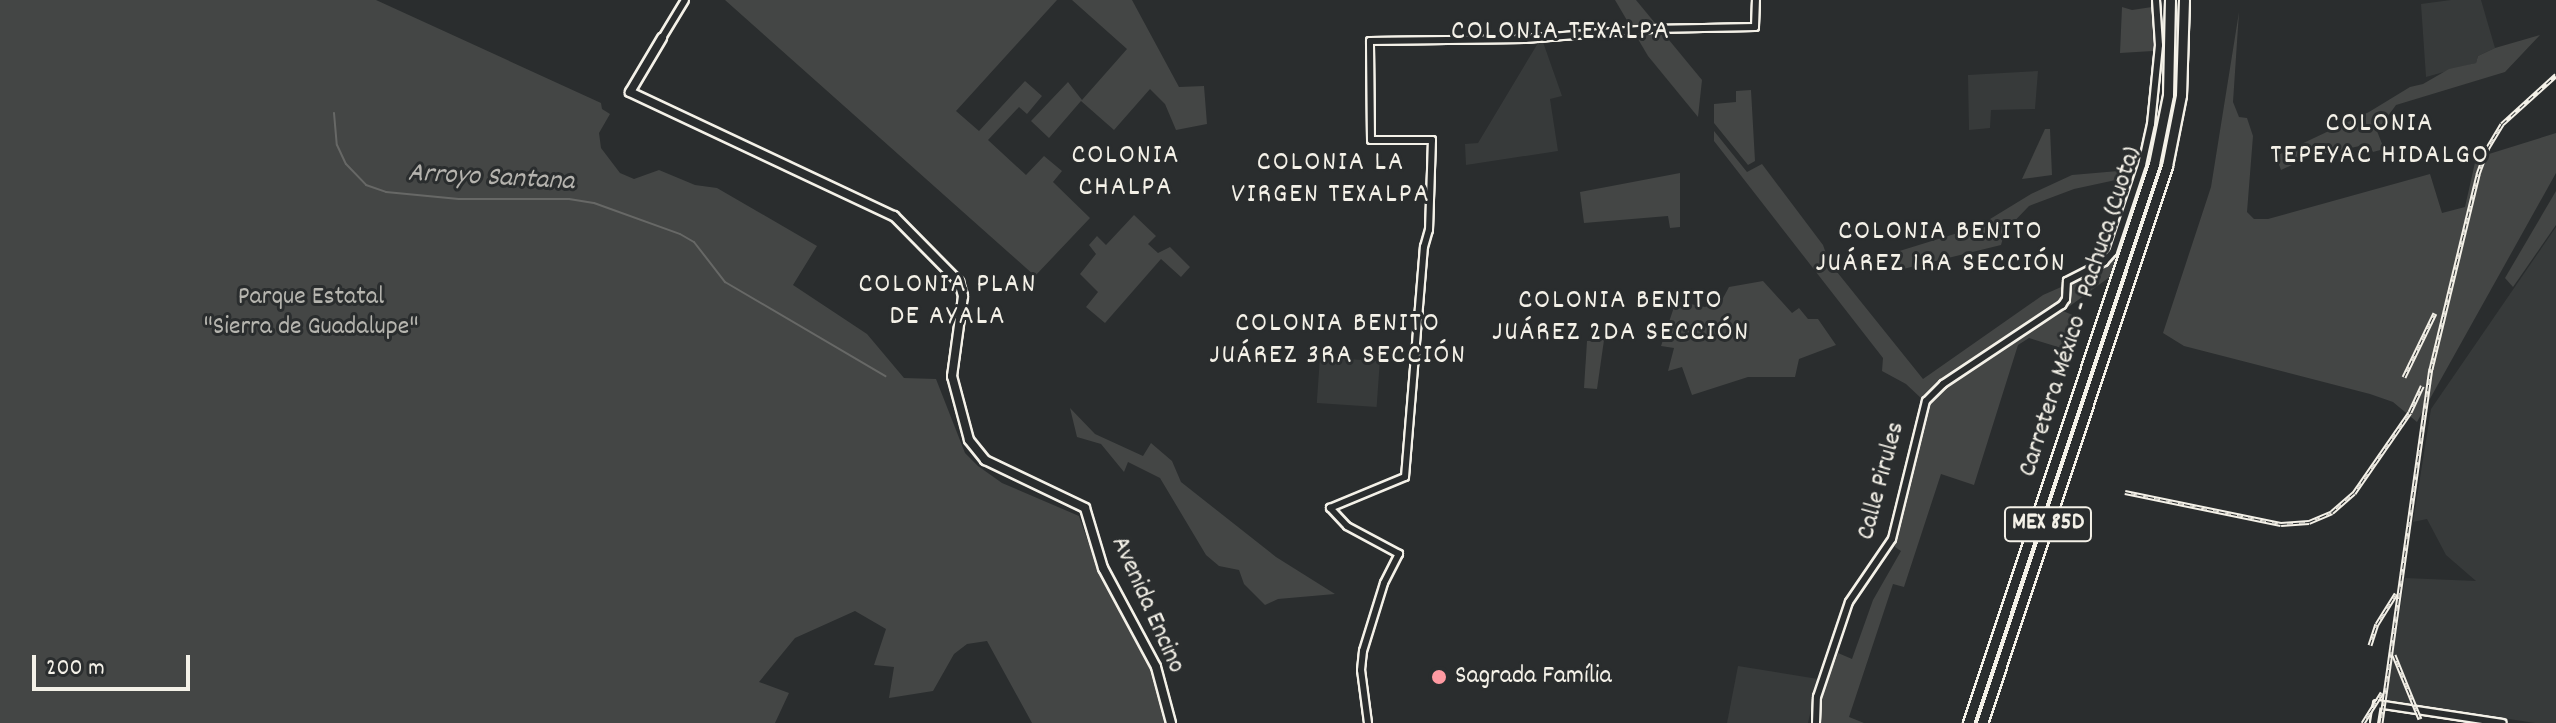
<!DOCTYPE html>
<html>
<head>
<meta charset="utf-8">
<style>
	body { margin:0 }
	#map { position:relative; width:2556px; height:723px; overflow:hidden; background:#2a2d2e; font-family:Dekko,sans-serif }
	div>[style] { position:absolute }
	.built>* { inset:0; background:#373a3a; transform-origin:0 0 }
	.green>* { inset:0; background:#444645 }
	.stream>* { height:2px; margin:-1px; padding:0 1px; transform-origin:1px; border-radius:1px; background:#676866 }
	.roads { filter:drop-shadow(2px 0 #f4f1e8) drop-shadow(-2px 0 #f4f1e8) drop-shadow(0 2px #f4f1e8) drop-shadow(0 -2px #f4f1e8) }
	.minor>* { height:6px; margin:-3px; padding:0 3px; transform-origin:3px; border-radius:3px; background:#2a2d2e }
	.major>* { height:8px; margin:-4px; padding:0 4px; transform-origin:4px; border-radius:4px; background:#2a2d2e }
	.highway>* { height:9px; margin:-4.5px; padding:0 4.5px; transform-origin:4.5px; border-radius:4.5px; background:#2a2d2e }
	.rail>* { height:5px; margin-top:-2.5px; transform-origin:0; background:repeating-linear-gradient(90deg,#2a2d2e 0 6px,#f4f1e8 0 12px); box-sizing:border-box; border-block:2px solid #f4f1e8 }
	.dots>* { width:22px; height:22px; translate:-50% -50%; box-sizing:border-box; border:4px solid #2a2d2e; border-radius:50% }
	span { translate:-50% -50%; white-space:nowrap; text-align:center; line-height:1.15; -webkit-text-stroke:6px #2a2d2e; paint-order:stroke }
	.shield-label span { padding:2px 6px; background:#2a2d2e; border:2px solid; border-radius:6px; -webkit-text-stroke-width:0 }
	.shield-label { font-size:24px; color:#f4f1e8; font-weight:700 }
	.park-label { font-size:26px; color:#b6b5af }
	.street-label { font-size:26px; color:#f4f1e8 }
	.poi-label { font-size:26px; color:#f4f1e8 }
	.left { translate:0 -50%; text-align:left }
	.neighbourhood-label { font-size:28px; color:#f4f1e8; letter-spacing:2px }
	.water-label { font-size:28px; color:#b5b3ae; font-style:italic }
	.scale { position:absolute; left:32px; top:655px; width:158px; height:36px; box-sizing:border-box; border:4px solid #f4f1e8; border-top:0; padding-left:10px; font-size:24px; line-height:28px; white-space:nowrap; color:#f4f1e8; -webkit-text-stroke:6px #2a2d2e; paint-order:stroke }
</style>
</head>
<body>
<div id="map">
	<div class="built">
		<div style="clip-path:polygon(2451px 0,2481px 0,2495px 48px,2478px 56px,2476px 63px,2426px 77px,2421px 4px)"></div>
		<div style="clip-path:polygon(1543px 42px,1562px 96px,1550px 99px,1558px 151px,1466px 165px,1465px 144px,1478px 143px,1538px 43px)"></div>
		<div style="clip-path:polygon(2038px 71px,2035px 109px,1991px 110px,1990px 128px,1969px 130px,1968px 75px)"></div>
		<div style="clip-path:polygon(2556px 227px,2556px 723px,2535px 723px,2386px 700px,2405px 578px,2476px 581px,2446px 555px,2427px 519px,2413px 522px,2431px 409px)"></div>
		<div style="left:1320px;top:357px;width:60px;height:46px;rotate:4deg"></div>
		<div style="clip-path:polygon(1738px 666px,1818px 679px,1808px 723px,1727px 723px)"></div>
	</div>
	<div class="green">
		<div style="clip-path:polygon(0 0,376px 0,601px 103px,602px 109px,610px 114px,599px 133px,601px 148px,620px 173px,634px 179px,659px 170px,695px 185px,717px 188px,817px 246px,793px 285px,867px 334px,904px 378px,936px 379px,965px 453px,978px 466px,1002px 483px,1079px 516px,1097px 567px,1144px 652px,1170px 723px,1032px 723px,987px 641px,967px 644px,954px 654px,933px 691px,889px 698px,894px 667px,874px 665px,886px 629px,855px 611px,795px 638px,759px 682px,789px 693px,775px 723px,0 723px)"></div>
		<div style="clip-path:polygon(725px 0,1057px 0,956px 111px,979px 131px,1025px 81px,1042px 96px,1027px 114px,1019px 107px,988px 140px,1026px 175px,1044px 156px,1062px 171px,1053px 182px,1090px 218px,1035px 276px)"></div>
		<div style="clip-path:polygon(1072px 0,1132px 0,1179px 87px,1204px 86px,1207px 124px,1176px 130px,1165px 104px,1150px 89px,1114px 130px,1081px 101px,1049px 138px,1031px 121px,1068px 82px,1082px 100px,1127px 49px)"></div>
		<div style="clip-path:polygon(1615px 0,1636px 0,1702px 80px,1698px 117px,1648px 56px)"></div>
		<div style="clip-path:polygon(2122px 7px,2132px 10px,2152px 7px,2153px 51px,2120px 53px)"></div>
		<div style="clip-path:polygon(2239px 12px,2233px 102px,2239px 117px,2247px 118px,2253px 136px,2247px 212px,2254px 219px,2268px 219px,2430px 174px,2442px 213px,2465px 207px,2476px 158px,2556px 133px,2556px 173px,2417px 422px,2393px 402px,2370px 394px,2184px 346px,2163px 333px,2211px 187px)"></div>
		<div style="clip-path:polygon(2540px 35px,2505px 72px,2396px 105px,2377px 131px,2384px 149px,2373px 152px,2369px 144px,2309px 157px,2281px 170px,2276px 156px,2369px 112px,2410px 87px,2423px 84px,2449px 69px,2476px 63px,2478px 56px,2495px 48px)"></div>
		<div style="clip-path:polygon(1751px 90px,1755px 161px,1748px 165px,1714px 123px,1714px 104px,1736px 102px,1736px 91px)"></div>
		<div style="clip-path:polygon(2045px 129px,2050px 129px,2052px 175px,2022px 179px)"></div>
		<div style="clip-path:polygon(1714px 131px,1747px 172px,1762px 164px,1823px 245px,1829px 262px,1923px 379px,2043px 295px,2102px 269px,2116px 257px,2111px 276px,2063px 311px,2082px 319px,2071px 351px,2029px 338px,2018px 345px,1974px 485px,1941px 474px,1904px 587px,1893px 584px,1849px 717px,1864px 723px,1820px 723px,1821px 699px,1838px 653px,1852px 659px,1873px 600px,1901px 551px,1895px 547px,1900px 482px,1923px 400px,1906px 384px,1882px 371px,1883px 358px,1714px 141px)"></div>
		<div style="clip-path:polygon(2130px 170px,2125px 178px,2074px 189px,2029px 206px,2005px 231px,2001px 245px,1899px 270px,1893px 253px,1977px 227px,2031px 194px,2072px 175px)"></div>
		<div style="clip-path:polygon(1680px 173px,1680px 227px,1670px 228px,1668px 216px,1584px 223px,1580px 192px)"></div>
		<div style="clip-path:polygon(2556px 191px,2556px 225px,2513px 287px,2505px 278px)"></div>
		<div style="clip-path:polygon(1134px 215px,1156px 236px,1148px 244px,1158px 253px,1170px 247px,1190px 267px,1181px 277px,1161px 259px,1105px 323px,1086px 307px,1098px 292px,1080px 274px,1096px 254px,1089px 245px,1097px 236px,1106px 245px)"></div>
		<div style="clip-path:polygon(1763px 281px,1792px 313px,1799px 308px,1808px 319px,1818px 319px,1836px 345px,1799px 359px,1795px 377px,1748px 377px,1692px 395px,1682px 367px,1668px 371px,1674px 348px,1661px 346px,1676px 301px,1705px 307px,1722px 300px,1729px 287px)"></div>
		<div style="clip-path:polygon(1604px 340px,1597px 389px,1584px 388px,1587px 341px)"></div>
		<div style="clip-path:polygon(1070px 408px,1095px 434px,1143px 456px,1151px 443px,1172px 461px,1181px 482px,1276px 557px,1335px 594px,1278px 599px,1265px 605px,1244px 584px,1239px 570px,1219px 566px,1206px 555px,1160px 478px,1128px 462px,1124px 472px,1101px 444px,1077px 437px)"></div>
	</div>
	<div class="stream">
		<div style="left:334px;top:113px;width:32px;rotate:85deg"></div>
		<div style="left:337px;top:145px;width:21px;rotate:65deg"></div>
		<div style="left:346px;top:164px;width:29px;rotate:46deg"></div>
		<div style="left:366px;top:185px;width:21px;rotate:19deg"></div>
		<div style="left:386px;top:192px;width:73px;rotate:5.5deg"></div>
		<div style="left:459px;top:199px;width:110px"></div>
		<div style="left:569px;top:199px;width:25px;rotate:9deg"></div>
		<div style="left:594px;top:203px;width:91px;rotate:19.8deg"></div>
		<div style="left:680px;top:234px;width:16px;rotate:30deg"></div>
		<div style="left:694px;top:242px;width:51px;rotate:52.2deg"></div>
		<div style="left:725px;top:282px;width:186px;rotate:30.4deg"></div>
	</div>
	<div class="roads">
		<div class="minor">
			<div style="left:662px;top:38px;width:44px;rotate:-58.8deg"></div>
			<div style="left:1368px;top:723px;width:53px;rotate:-97.5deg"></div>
			<div style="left:1361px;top:670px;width:19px;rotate:-84deg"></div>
			<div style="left:1363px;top:651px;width:71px;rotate:-72.8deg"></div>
			<div style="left:1384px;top:583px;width:33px;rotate:-63deg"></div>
			<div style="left:1399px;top:554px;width:59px;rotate:-151.7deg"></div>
			<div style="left:1347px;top:526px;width:25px;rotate:-133deg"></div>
			<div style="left:1330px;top:508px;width:81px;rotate:-22.5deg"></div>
			<div style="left:1405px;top:477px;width:231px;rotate:-85.3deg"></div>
			<div style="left:1424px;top:247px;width:18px;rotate:-74deg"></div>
			<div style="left:1429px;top:230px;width:90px;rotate:-88.1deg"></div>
			<div style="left:1432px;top:140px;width:61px;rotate:180deg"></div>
			<div style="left:1371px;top:140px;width:99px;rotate:-90.6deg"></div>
			<div style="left:1370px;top:41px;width:155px;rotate:-0.7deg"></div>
			<div style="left:1525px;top:39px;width:127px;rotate:-4.5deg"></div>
			<div style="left:1652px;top:29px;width:103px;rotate:-1.1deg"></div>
			<div style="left:1755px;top:27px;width:27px;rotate:-88deg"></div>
			<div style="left:1816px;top:723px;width:26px;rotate:-88deg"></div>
			<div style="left:1817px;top:697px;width:100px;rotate:-71.4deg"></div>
			<div style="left:1849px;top:602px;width:76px;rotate:-55.7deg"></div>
			<div style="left:1892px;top:539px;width:142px;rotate:-76.2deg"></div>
			<div style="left:1926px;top:401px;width:24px;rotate:-45deg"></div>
			<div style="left:1943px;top:384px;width:143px;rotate:-33.6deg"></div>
			<div style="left:2062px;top:305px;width:7px;rotate:-56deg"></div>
			<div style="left:2066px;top:299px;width:18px;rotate:-87deg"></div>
			<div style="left:2067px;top:281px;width:42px;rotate:-27.2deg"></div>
			<div style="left:2104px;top:262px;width:13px;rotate:-48deg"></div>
			<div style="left:2113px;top:252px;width:92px;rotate:-71.6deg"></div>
			<div style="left:2142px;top:165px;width:42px;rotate:-77.6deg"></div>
			<div style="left:2151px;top:124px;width:79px;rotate:-84.2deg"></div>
			<div style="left:2159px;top:45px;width:45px;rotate:-93.8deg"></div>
			<div style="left:2374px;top:723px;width:19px;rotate:-81deg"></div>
			<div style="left:2377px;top:704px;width:127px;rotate:8.6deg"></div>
		</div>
		<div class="major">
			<div style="left:662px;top:38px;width:63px;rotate:120.7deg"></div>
			<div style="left:630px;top:92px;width:292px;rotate:25.2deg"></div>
			<div style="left:894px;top:216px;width:93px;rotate:45.4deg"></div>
			<div style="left:959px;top:282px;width:15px;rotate:74deg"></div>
			<div style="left:963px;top:296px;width:81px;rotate:97.8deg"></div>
			<div style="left:952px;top:376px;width:66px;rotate:75.1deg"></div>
			<div style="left:969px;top:440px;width:26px;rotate:51deg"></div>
			<div style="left:985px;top:460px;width:111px;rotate:25.6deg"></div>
			<div style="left:1085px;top:508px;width:63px;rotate:73.3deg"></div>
			<div style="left:1103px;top:568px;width:112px;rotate:61.8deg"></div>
			<div style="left:1156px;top:667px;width:58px;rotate:75deg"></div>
		</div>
		<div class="highway">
			<div style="left:1968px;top:723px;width:589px;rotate:-71.6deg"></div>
			<div style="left:2154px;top:164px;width:70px;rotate:-78.5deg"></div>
			<div style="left:2168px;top:95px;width:95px;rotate:-88.8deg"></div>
			<div style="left:1982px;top:723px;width:587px;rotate:-71.63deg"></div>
			<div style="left:2167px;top:166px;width:72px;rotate:-78.8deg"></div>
			<div style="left:2181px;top:95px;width:95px;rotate:-88.2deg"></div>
		</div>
	</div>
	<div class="rail">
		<div style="left:2404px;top:377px;width:71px;rotate:-64.2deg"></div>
		<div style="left:2125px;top:492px;width:159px;rotate:11.6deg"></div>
		<div style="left:2281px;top:524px;width:28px;rotate:-4deg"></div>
		<div style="left:2309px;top:522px;width:25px;rotate:-23deg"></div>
		<div style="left:2332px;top:512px;width:29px;rotate:-41deg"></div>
		<div style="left:2354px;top:493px;width:98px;rotate:-55.3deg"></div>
		<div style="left:2410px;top:412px;width:29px;rotate:-65deg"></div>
		<div style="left:2370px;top:645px;width:22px;rotate:-72deg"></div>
		<div style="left:2377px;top:624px;width:36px;rotate:-58deg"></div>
		<div style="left:2394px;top:655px;width:69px;rotate:67.9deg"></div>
		<div style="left:2363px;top:723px;width:36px;rotate:-58deg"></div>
		<div style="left:2381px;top:723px;width:358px;rotate:-82deg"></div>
		<div style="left:2431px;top:369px;width:201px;rotate:-76.4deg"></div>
		<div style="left:2478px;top:174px;width:27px;rotate:-70deg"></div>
		<div style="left:2487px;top:149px;width:29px;rotate:-59deg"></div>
		<div style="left:2502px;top:124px;width:73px;rotate:-42.2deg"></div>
	</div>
	<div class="dots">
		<div style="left:1439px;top:677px;background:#ff9aa2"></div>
	</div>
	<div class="shield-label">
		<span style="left:2048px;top:524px">MEX 85D</span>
	</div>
	<div class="park-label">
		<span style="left:311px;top:313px">Parque Estatal<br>"Sierra de Guadalupe"</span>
	</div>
	<div class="street-label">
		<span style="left:2081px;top:312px;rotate:-72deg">Carretera México - Pachuca (Cuota)</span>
		<span style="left:1882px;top:481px;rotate:-75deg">Calle Pirules</span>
		<span style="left:1147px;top:605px;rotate:66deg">Avenida Encino</span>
	</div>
	<div class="poi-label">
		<span class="left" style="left:1455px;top:677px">Sagrada Família</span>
	</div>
	<div class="neighbourhood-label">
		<span style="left:1561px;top:33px">COLONIA TEXALPA</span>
		<span style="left:2380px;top:141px">COLONIA<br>TEPEYAC HIDALGO</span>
		<span style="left:1126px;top:173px">COLONIA<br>CHALPA</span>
		<span style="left:1331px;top:180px">COLONIA LA<br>VIRGEN TEXALPA</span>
		<span style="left:1941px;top:249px">COLONIA BENITO<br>JUÁREZ 1RA SECCIÓN</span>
		<span style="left:948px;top:302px">COLONIA PLAN<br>DE AYALA</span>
		<span style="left:1621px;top:318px">COLONIA BENITO<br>JUÁREZ 2DA SECCIÓN</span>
		<span style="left:1338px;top:341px">COLONIA BENITO<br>JUÁREZ 3RA SECCIÓN</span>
	</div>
	<div class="water-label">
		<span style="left:491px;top:179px;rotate:3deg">Arroyo Santana</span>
	</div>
	<div class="scale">200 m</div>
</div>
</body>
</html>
